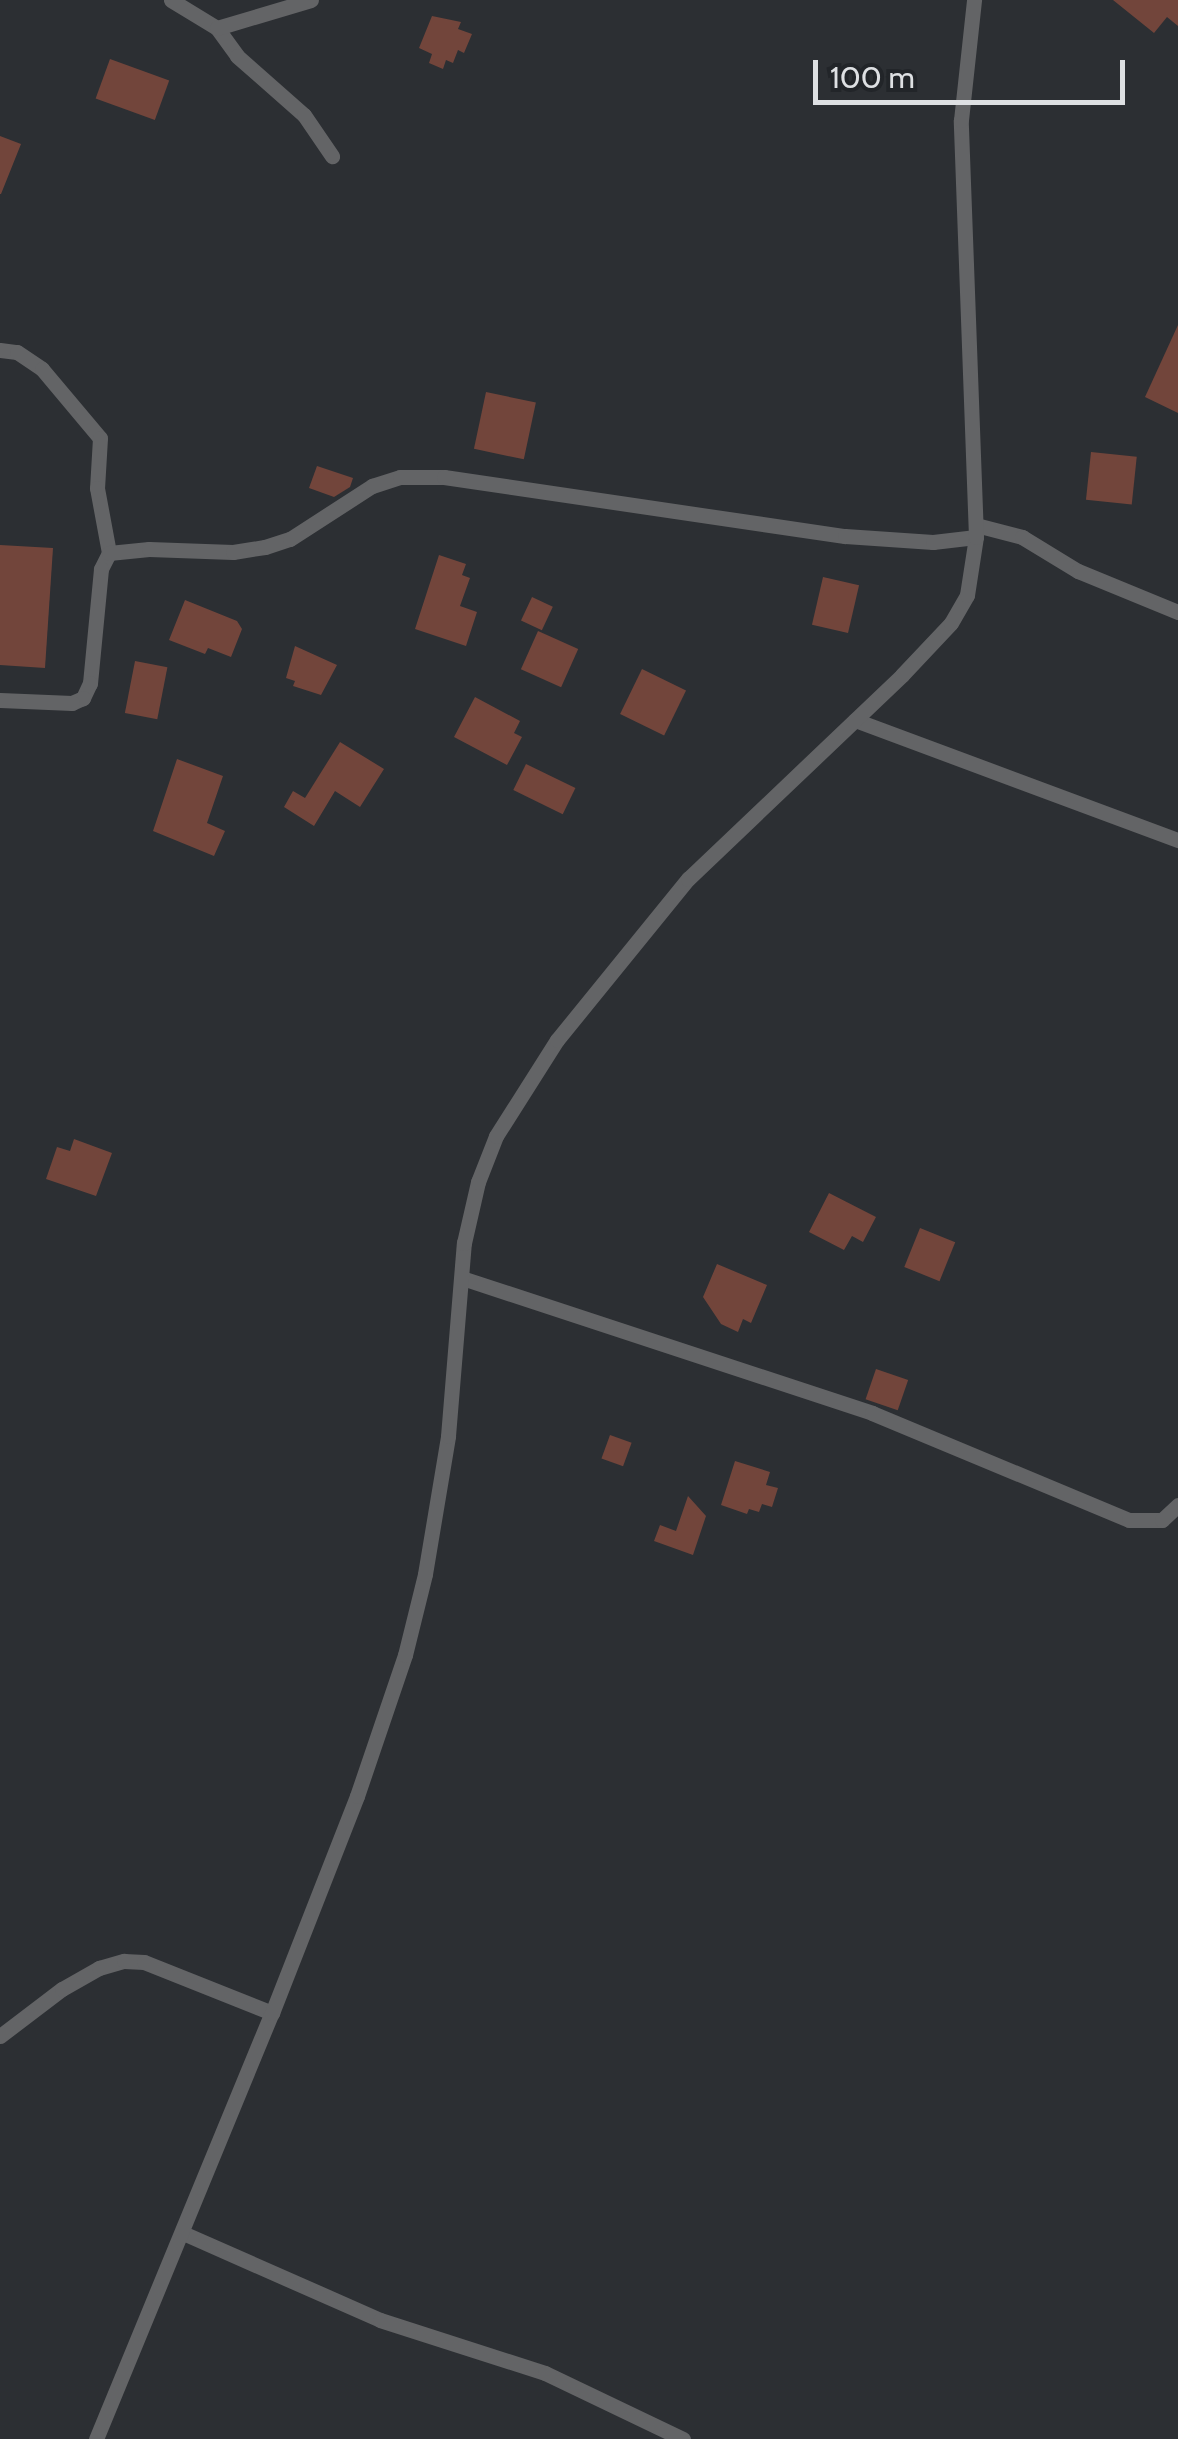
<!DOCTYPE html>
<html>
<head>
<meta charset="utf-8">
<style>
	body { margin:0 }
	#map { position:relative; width:1178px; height:2439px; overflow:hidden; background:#2c2f33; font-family:Cabin,sans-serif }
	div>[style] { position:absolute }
	.building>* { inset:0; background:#72453b; transform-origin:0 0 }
	.minor>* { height:15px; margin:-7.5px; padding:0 7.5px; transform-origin:7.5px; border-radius:7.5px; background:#636466 }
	span { translate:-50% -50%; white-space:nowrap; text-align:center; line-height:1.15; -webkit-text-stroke:8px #222529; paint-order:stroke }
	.scale { position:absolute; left:813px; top:60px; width:312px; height:45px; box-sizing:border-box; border:5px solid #dee0e3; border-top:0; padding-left:12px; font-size:30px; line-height:35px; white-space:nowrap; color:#dee0e3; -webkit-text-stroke:8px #222529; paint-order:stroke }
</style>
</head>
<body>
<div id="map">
	<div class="building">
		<div style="clip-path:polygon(1113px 0,1178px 0,1178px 26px,1167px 17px,1154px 33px)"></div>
		<div style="clip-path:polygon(432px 16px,461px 22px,458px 29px,472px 34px,464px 53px,458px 50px,453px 63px,446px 60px,443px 69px,429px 63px,432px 54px,419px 48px)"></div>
		<div style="left:110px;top:59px;width:63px;height:42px;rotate:20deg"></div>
		<div style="clip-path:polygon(0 136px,21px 144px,1px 194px,0 194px)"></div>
		<div style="clip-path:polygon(1178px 325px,1178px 413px,1145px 397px)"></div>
		<div style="left:486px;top:392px;width:51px;height:58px;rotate:12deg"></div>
		<div style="left:1091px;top:452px;width:46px;height:48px;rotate:6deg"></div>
		<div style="clip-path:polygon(317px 466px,353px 478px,350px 487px,334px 497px,309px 488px)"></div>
		<div style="clip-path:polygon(0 545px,53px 548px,45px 668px,0 665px)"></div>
		<div style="clip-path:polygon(439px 555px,466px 564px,462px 575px,470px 578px,460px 606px,477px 612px,466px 646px,415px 629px)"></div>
		<div style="left:823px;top:577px;width:37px;height:49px;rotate:13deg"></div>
		<div style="left:532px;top:597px;width:23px;height:26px;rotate:25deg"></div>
		<div style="clip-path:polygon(185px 600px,237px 621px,242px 629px,231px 657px,208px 648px,205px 654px,169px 640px)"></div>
		<div style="left:538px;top:631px;width:44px;height:42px;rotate:24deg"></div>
		<div style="clip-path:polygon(295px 646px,337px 665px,321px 695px,293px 686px,295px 681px,286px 678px)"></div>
		<div style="left:135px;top:661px;width:33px;height:53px;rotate:11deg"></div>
		<div style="left:642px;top:669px;width:49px;height:50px;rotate:26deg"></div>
		<div style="clip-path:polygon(475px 697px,520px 721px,514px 733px,522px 737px,507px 765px,454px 737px)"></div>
		<div style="clip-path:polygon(340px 742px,384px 769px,360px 807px,335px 791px,314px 826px,284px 807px,293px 791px,305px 798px)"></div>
		<div style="clip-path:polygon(177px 759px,223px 776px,207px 823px,225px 831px,214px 856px,153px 831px)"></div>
		<div style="left:526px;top:764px;width:55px;height:29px;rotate:26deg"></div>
		<div style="clip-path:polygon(74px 1139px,112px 1153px,96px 1196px,46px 1179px,57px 1147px,70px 1151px)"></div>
		<div style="clip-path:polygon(829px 1193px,876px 1217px,863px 1242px,852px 1236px,844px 1250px,809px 1232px)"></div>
		<div style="left:920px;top:1228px;width:38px;height:42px;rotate:22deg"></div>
		<div style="clip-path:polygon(717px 1264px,767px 1285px,751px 1323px,743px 1319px,738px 1332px,721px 1324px,703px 1297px)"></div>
		<div style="left:876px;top:1369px;width:34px;height:32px;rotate:19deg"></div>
		<div style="left:610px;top:1435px;width:23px;height:25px;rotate:20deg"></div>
		<div style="clip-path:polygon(735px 1461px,770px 1472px,766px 1485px,778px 1488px,772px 1507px,762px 1504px,759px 1512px,749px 1509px,747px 1514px,721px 1505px)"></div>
		<div style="clip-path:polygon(688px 1496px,706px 1516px,693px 1555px,654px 1541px,660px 1525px,676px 1531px)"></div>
	</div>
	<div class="minor">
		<div style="left:171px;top:0;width:54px;rotate:31.3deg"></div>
		<div style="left:217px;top:28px;width:34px;rotate:54deg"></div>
		<div style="left:237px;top:56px;width:89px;rotate:41.4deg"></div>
		<div style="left:304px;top:115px;width:50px;rotate:55.7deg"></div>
		<div style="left:217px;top:28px;width:98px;rotate:-16.6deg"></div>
		<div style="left:0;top:350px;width:17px;rotate:7deg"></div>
		<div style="left:17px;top:352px;width:30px;rotate:34deg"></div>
		<div style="left:42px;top:369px;width:90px;rotate:50deg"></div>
		<div style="left:100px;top:438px;width:50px;rotate:93.4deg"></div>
		<div style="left:97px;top:488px;width:66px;rotate:79.5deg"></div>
		<div style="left:109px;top:553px;width:18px;rotate:117deg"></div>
		<div style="left:101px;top:569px;width:115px;rotate:95.5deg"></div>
		<div style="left:90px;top:683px;width:17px;rotate:115deg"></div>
		<div style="left:83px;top:698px;width:12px;rotate:156deg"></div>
		<div style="left:72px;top:703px;width:72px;rotate:-177.6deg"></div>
		<div style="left:976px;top:525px;width:48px;rotate:14.6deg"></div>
		<div style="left:1022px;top:537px;width:66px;rotate:31.3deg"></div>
		<div style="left:1078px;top:571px;width:108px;rotate:22.3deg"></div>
		<div style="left:109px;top:553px;width:40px;rotate:-5.7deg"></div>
		<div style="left:149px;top:549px;width:84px;rotate:2deg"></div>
		<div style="left:233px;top:552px;width:32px;rotate:-9deg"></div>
		<div style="left:265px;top:547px;width:26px;rotate:-18deg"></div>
		<div style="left:290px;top:539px;width:98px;rotate:-32.9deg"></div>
		<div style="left:372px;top:486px;width:29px;rotate:-18deg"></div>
		<div style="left:400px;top:477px;width:44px"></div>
		<div style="left:444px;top:477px;width:405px;rotate:8.4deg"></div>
		<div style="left:845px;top:536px;width:88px;rotate:3.9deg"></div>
		<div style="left:933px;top:542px;width:43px;rotate:-6.6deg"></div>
		<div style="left:855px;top:720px;width:345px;rotate:20.4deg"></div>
		<div style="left:462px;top:1278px;width:432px;rotate:18.2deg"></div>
		<div style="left:872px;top:1413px;width:278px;rotate:22.6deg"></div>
		<div style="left:1129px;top:1520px;width:33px"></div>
		<div style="left:1162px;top:1520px;width:22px;rotate:-43deg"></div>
		<div style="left:0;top:2036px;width:78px;rotate:-37.2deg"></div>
		<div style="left:62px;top:1989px;width:43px;rotate:-29.6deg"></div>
		<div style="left:99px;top:1968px;width:26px;rotate:-16deg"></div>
		<div style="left:124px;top:1961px;width:20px;rotate:3deg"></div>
		<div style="left:144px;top:1962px;width:138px;rotate:21.7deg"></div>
		<div style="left:183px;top:2233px;width:215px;rotate:23.8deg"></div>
		<div style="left:380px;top:2320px;width:173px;rotate:17.8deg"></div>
		<div style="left:545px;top:2373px;width:153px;rotate:25.6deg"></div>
		<div style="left:96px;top:2439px;width:461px;rotate:-67.6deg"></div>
		<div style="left:272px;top:2013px;width:233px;rotate:-68.6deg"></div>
		<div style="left:357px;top:1796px;width:149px;rotate:-71.2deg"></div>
		<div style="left:405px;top:1655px;width:83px;rotate:-76.1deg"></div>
		<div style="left:425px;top:1574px;width:140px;rotate:-80.5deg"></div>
		<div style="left:448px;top:1436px;width:194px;rotate:-85.3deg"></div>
		<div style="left:464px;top:1243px;width:63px;rotate:-77.1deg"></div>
		<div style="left:478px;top:1182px;width:49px;rotate:-68.6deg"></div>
		<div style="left:496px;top:1136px;width:114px;rotate:-57.6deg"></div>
		<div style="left:557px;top:1040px;width:208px;rotate:-50.9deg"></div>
		<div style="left:688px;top:879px;width:296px;rotate:-43.6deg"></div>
		<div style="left:902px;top:675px;width:71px;rotate:-46.7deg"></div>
		<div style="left:951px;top:623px;width:32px;rotate:-60deg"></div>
		<div style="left:967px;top:595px;width:59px;rotate:-81.2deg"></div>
		<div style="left:976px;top:537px;width:417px;rotate:-92.1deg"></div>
		<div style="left:961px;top:120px;width:121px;rotate:-83.8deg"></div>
	</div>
	<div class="scale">100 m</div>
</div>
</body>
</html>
